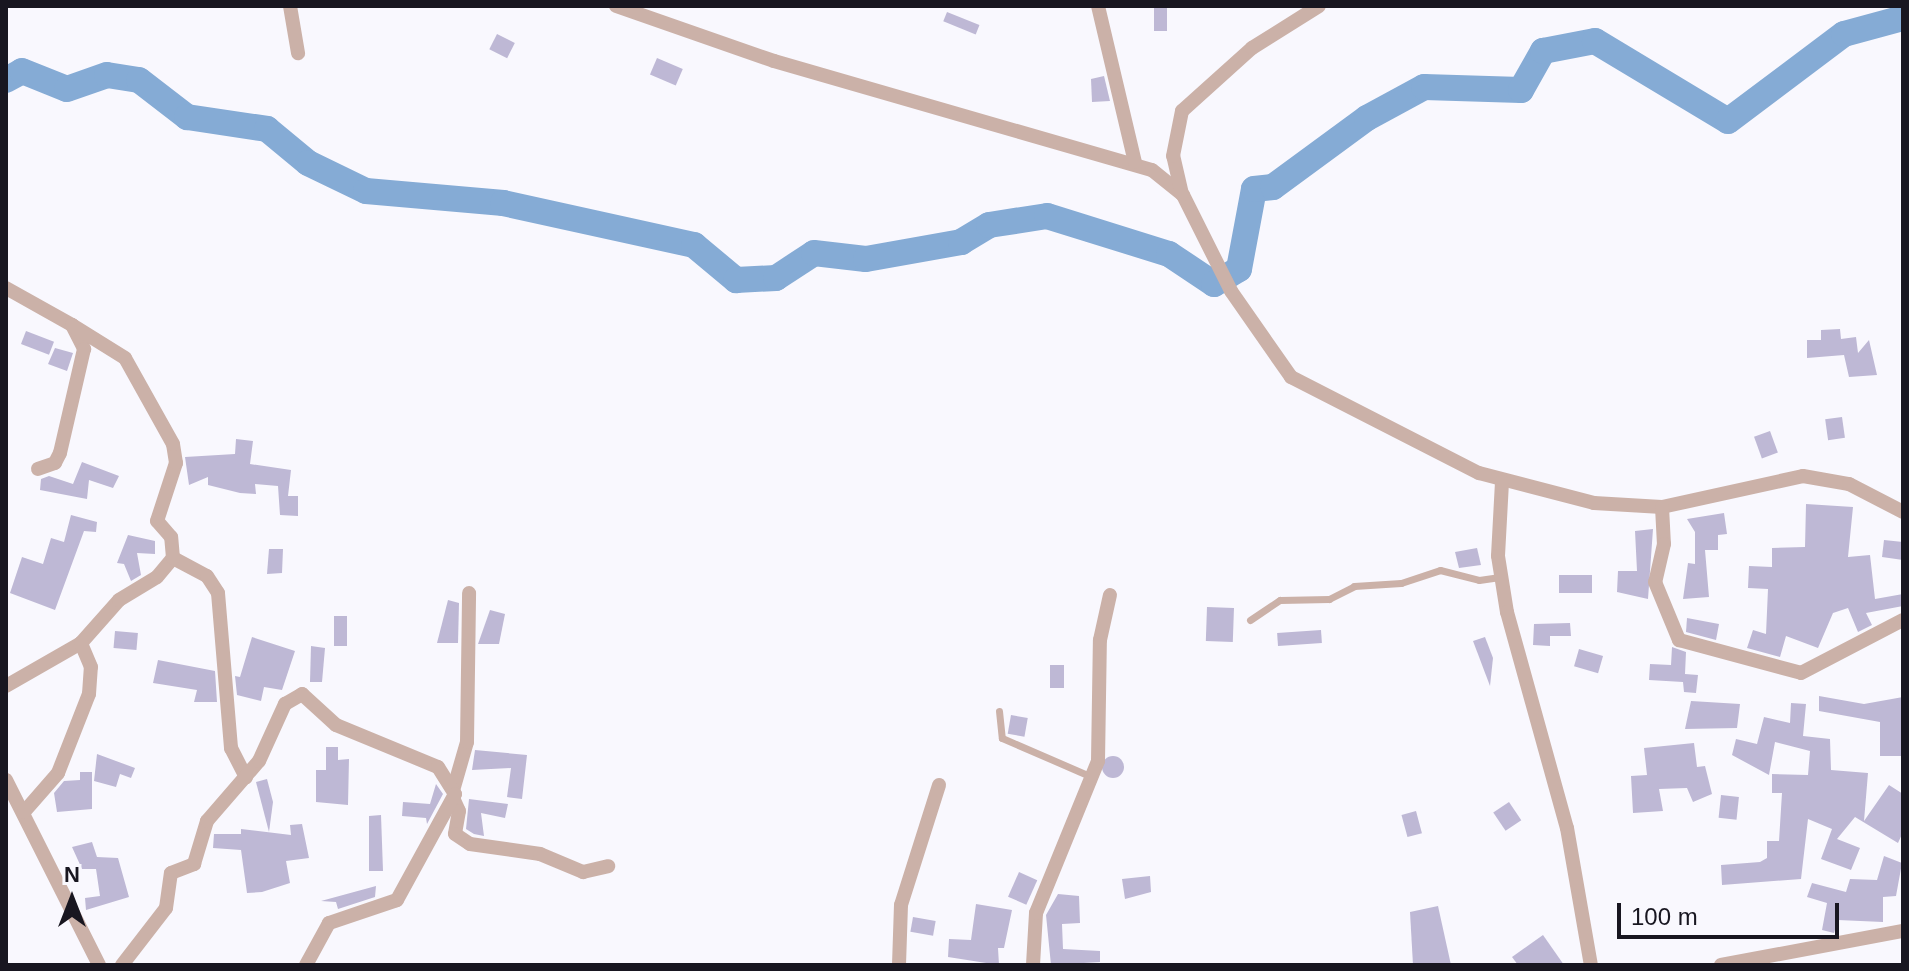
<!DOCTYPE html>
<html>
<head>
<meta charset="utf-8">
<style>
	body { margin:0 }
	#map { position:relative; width:1909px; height:971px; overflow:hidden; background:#f9f8fe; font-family:Helvetica,sans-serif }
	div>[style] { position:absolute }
	.river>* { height:26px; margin:-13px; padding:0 13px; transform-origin:13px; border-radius:13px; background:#85abd5 }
	.building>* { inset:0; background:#beb8d5; transform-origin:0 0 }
	.round { border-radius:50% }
	.lane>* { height:7px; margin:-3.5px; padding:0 3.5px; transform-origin:3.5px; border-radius:3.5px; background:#cbb1a8 }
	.street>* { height:14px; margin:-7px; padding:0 7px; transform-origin:7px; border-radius:7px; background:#cbb1a8 }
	span { translate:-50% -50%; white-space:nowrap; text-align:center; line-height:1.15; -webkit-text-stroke:8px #f9f8fe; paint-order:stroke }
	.frame { position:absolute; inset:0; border:8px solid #181620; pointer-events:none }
	.north { position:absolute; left:32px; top:859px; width:80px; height:80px; -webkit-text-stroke:6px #f9f8fe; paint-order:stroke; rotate:0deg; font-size:22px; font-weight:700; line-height:32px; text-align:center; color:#181620 }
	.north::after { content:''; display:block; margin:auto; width:28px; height:36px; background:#181620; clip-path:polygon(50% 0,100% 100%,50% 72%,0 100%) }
	.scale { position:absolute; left:1617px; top:903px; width:222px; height:36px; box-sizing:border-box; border:4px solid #181620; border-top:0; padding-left:10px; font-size:24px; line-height:28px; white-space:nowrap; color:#181620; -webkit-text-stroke:6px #f9f8fe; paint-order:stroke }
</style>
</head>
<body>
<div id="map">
	<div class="river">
		<div style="left:6px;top:80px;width:18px;rotate:-29deg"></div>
		<div style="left:22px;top:71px;width:48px;rotate:21.8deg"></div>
		<div style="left:67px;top:89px;width:42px;rotate:-19.3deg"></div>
		<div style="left:107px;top:75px;width:32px;rotate:9deg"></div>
		<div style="left:139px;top:80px;width:61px;rotate:37.6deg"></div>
		<div style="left:187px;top:117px;width:81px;rotate:8.5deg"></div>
		<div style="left:267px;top:129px;width:53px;rotate:39.7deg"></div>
		<div style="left:308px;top:163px;width:64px;rotate:25.8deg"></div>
		<div style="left:366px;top:191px;width:138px;rotate:5deg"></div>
		<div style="left:503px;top:203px;width:196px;rotate:12.4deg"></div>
		<div style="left:694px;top:245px;width:55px;rotate:39.8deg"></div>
		<div style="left:736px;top:280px;width:40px;rotate:-2.9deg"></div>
		<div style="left:776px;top:278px;width:45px;rotate:-33.3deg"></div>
		<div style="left:814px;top:253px;width:52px;rotate:6.6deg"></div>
		<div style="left:866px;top:259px;width:97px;rotate:-10.1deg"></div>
		<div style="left:961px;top:242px;width:33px;rotate:-31deg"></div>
		<div style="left:989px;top:225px;width:59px;rotate:-8.8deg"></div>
		<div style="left:1047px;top:216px;width:128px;rotate:17.3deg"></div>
		<div style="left:1169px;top:254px;width:54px;rotate:33.7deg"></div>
		<div style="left:1214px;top:284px;width:29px;rotate:-31deg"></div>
		<div style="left:1239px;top:269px;width:81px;rotate:-79.4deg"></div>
		<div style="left:1254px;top:189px;width:19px;rotate:-6deg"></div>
		<div style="left:1273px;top:187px;width:117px;rotate:-36.3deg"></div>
		<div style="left:1367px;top:118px;width:65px;rotate:-28.5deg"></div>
		<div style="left:1424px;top:87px;width:97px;rotate:1.8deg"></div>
		<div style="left:1521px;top:90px;width:45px;rotate:-60.6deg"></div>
		<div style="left:1543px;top:51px;width:53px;rotate:-10.9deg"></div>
		<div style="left:1595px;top:41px;width:155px;rotate:31deg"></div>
		<div style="left:1728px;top:121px;width:145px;rotate:-36.9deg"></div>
		<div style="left:1844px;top:34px;width:61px;rotate:-15.2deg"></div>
	</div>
	<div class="building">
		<div style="left:1154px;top:6px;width:13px;height:25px"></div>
		<div style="left:947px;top:12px;width:35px;height:10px;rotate:22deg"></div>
		<div style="left:497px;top:34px;width:20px;height:17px;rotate:27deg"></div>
		<div style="left:657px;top:58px;width:28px;height:18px;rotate:23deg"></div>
		<div style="clip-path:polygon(1104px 76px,1110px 101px,1092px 102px,1091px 79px)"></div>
		<div style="clip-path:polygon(1840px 329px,1841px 339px,1856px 337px,1858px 353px,1869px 340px,1877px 375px,1849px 377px,1844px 355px,1807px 358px,1807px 340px,1821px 340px,1821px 330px)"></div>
		<div style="left:26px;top:331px;width:30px;height:14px;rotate:21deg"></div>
		<div style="clip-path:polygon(55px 348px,73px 353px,67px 371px,48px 364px)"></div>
		<div style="left:1842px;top:417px;width:21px;height:17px;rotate:82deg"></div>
		<div style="left:1770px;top:431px;width:23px;height:17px;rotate:70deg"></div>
		<div style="clip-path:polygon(236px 439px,253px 441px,250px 464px,291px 470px,288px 496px,298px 496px,298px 516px,280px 515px,278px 486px,255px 484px,256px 494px,240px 493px,208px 485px,208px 477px,189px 485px,185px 457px,235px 454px)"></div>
		<div style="clip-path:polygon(82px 462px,119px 476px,113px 488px,89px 480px,87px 499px,40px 490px,41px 479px,49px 476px,73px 484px)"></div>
		<div style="clip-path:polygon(1806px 504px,1853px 507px,1848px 557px,1870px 555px,1875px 599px,1903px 594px,1903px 606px,1866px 613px,1872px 625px,1858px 632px,1848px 608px,1833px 613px,1818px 648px,1786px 636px,1780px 657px,1747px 648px,1753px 630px,1766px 634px,1768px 589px,1748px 588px,1749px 566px,1772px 567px,1772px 548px,1805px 547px)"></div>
		<div style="clip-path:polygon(1724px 513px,1727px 534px,1718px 535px,1718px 550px,1705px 550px,1709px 597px,1683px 599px,1688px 563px,1695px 564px,1695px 532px,1687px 519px)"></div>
		<div style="clip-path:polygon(71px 515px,97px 522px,96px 532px,84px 531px,55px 610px,10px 593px,22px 557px,43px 564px,51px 538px,64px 542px)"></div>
		<div style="clip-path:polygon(1653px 529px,1648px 599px,1617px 592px,1618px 571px,1637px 571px,1635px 531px)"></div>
		<div style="clip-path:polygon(128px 535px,155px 541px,155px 554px,137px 553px,141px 575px,131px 581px,124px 564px,117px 563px)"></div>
		<div style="clip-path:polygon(1884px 540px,1903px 542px,1903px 560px,1882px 557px)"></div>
		<div style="clip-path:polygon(1477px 548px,1481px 565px,1459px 568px,1455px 552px)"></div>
		<div style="clip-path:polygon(269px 549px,283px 549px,282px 573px,267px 574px)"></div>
		<div style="left:1559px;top:575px;width:33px;height:18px"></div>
		<div style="clip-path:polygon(448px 600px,459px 603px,458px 643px,437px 643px)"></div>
		<div style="left:1207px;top:607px;width:27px;height:34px;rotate:2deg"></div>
		<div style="clip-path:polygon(490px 610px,505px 614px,499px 644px,478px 644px)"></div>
		<div style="left:347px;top:616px;width:30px;height:13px;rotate:90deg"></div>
		<div style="clip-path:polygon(1687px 618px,1719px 624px,1716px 640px,1686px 632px)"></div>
		<div style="clip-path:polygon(1570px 623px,1571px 636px,1550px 636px,1550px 646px,1533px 645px,1534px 624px)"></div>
		<div style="left:1321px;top:630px;width:13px;height:44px;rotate:86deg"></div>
		<div style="left:115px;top:631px;width:23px;height:17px;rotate:5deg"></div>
		<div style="clip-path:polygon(252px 637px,295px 651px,282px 690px,264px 687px,261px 701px,237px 695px,235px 676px,240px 677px)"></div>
		<div style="clip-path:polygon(1485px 637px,1493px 658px,1490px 686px,1473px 641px)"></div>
		<div style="clip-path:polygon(311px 646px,325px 648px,322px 682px,310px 682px)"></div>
		<div style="clip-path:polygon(1672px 647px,1686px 652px,1685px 674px,1698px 675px,1696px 693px,1684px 692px,1683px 682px,1649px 680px,1650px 664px,1671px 665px)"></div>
		<div style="left:1579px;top:649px;width:25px;height:18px;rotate:16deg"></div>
		<div style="clip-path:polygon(158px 660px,215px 671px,217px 702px,194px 702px,197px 690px,153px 683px)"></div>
		<div style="left:1050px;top:665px;width:14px;height:23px"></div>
		<div style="clip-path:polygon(1819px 696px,1864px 704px,1903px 697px,1903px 756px,1880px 756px,1880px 722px,1819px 711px)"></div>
		<div style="clip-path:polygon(1691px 701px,1740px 704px,1737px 728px,1685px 729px)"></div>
		<div style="clip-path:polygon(1791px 703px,1806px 704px,1803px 736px,1830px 739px,1831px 770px,1868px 773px,1864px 821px,1889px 785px,1903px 794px,1903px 832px,1898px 843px,1855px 817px,1837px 839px,1860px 848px,1851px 870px,1821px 859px,1832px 829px,1808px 819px,1801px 879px,1722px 885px,1721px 865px,1760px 862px,1767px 858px,1767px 841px,1779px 841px,1782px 793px,1772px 793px,1772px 774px,1808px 775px,1810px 751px,1775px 742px,1769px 775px,1732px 755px,1736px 739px,1757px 744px,1764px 717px,1790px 723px)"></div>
		<div style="left:1011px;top:715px;width:17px;height:19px;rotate:10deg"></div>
		<div style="clip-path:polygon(1694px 743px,1697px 767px,1705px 766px,1712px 794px,1693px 802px,1687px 788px,1659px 789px,1663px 811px,1633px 813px,1631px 776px,1647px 775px,1644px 748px)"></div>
		<div style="clip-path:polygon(326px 747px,338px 747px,338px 760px,349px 759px,348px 805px,316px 802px,316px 770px,326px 770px)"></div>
		<div style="clip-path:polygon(475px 750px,527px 755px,522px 799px,507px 797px,511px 768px,472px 770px)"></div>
		<div style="clip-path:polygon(97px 754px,135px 768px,131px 778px,120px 774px,116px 787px,94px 781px)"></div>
		<div class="round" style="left:1102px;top:756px;width:22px;height:22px"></div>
		<div style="clip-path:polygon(80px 772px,92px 772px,92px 809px,57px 812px,54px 793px,64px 781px,80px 780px)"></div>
		<div style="clip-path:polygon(267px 779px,273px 802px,269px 832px,256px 782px)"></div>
		<div style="clip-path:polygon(436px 784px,443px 794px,427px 824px,426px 818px,402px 816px,403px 802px,430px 804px)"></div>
		<div style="left:1721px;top:795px;width:18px;height:23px;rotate:6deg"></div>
		<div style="clip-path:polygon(469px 799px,508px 804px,505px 818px,481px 813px,484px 836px,474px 834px,466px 829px)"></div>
		<div style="left:1509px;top:802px;width:22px;height:19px;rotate:56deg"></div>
		<div style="left:1416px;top:811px;width:23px;height:15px;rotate:75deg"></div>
		<div style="clip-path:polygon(381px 815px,383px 871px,369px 871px,369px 816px)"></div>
		<div style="clip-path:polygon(302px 824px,309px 858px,286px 861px,290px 883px,262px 892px,247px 893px,241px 850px,213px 848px,214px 834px,241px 834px,241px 829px,291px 835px,290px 825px)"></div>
		<div style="clip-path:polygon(92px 842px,97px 857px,118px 858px,129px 897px,86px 910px,85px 898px,100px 896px,96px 869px,82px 869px,72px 847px)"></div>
		<div style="clip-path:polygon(1884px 856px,1902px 863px,1896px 896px,1883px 897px,1883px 922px,1838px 920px,1834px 933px,1822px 930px,1827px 903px,1807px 897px,1812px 883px,1846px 892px,1850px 879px,1877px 880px)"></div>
		<div style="left:1019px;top:872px;width:20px;height:27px;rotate:24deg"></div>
		<div style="clip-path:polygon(1150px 876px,1151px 892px,1125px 899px,1122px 879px)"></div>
		<div style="clip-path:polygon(376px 886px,375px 897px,338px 909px,336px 902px,321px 901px)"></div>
		<div style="clip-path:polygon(1058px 894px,1079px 896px,1080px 923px,1062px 924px,1063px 949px,1100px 951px,1100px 962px,1051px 965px,1046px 915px)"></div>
		<div style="clip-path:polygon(976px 904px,1012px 910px,1004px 948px,998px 948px,999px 965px,948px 957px,949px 939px,971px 940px)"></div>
		<div style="clip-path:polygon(1438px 906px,1451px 965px,1413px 965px,1410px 912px)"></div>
		<div style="left:913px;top:917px;width:23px;height:15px;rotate:10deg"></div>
		<div style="clip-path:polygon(1543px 935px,1564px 965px,1518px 965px,1512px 957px)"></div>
	</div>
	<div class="lane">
		<div style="left:1250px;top:620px;width:36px;rotate:-34deg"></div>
		<div style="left:1280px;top:600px;width:49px;rotate:-1.2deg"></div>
		<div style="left:1329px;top:599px;width:28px;rotate:-27deg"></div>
		<div style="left:1354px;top:586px;width:47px;rotate:-3.7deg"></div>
		<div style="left:1401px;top:583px;width:41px;rotate:-18.4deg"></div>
		<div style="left:1440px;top:570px;width:40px;rotate:14.4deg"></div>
		<div style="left:1479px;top:580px;width:21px;rotate:-8deg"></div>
		<div style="left:999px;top:711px;width:27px;rotate:84deg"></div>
		<div style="left:1002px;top:738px;width:98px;rotate:23.4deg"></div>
	</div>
	<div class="street">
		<div style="left:290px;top:6px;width:48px;rotate:80.3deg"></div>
		<div style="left:616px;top:6px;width:167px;rotate:19.2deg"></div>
		<div style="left:774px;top:61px;width:393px;rotate:16.1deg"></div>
		<div style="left:1152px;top:170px;width:40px;rotate:39deg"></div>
		<div style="left:1183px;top:195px;width:107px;rotate:63.4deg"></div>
		<div style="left:1231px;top:291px;width:105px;rotate:55.1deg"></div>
		<div style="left:1291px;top:377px;width:211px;rotate:27.1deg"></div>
		<div style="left:1479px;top:473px;width:119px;rotate:14.6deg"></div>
		<div style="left:1594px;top:503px;width:68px;rotate:3.4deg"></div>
		<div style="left:1662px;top:507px;width:144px;rotate:-12.4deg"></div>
		<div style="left:1803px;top:476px;width:47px;rotate:9.9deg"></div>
		<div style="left:1849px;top:484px;width:61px;rotate:27.4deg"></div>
		<div style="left:1098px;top:6px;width:160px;rotate:76.7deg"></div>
		<div style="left:1182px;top:194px;width:39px;rotate:-103deg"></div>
		<div style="left:1173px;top:156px;width:46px;rotate:-78.7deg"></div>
		<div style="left:1182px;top:111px;width:94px;rotate:-42deg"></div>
		<div style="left:1252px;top:48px;width:79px;rotate:-32.1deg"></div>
		<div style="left:6px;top:288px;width:76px;rotate:29.3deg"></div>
		<div style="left:72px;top:325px;width:27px;rotate:63deg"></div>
		<div style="left:84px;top:349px;width:107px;rotate:103deg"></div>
		<div style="left:60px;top:453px;width:11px;rotate:117deg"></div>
		<div style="left:55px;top:463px;width:18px;rotate:161deg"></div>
		<div style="left:1502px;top:482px;width:74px;rotate:93.1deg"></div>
		<div style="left:1498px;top:556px;width:57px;rotate:80.9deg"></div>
		<div style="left:1507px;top:612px;width:224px;rotate:74.5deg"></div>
		<div style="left:1567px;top:828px;width:139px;rotate:80.1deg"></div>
		<div style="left:1662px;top:507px;width:37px;rotate:87deg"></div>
		<div style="left:1664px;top:544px;width:39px;rotate:103deg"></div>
		<div style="left:1655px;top:582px;width:63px;rotate:67.5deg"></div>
		<div style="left:1679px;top:640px;width:126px;rotate:15.1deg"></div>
		<div style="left:1801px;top:673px;width:115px;rotate:-27.5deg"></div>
		<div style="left:173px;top:558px;width:38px;rotate:28deg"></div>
		<div style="left:207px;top:576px;width:20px;rotate:57deg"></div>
		<div style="left:218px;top:593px;width:156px;rotate:85.2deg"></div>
		<div style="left:231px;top:748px;width:33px;rotate:63deg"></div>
		<div style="left:6px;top:686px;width:86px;rotate:-29.8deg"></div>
		<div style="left:81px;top:643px;width:57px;rotate:-48.5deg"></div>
		<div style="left:119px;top:600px;width:44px;rotate:-31.2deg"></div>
		<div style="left:157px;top:577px;width:25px;rotate:-50deg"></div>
		<div style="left:173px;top:558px;width:21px;rotate:-95deg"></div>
		<div style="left:171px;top:537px;width:21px;rotate:-131deg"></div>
		<div style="left:157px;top:521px;width:61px;rotate:-71.9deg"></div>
		<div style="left:176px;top:463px;width:19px;rotate:-99deg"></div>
		<div style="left:173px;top:444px;width:98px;rotate:-119.2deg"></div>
		<div style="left:125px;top:358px;width:62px;rotate:-148.1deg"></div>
		<div style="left:6px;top:780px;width:207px;rotate:63.3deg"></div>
		<div style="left:454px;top:787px;width:47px;rotate:-73.9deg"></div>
		<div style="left:467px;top:742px;width:149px;rotate:-89.2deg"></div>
		<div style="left:454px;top:800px;width:12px;rotate:66deg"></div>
		<div style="left:459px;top:811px;width:23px;rotate:100deg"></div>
		<div style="left:455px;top:834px;width:18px;rotate:34deg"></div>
		<div style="left:470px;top:844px;width:71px;rotate:8.1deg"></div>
		<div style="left:540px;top:854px;width:47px;rotate:22.7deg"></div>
		<div style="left:583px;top:872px;width:26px;rotate:-13deg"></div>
		<div style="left:24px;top:812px;width:52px;rotate:-48.9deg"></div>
		<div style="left:58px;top:773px;width:85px;rotate:-68.6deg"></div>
		<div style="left:89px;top:694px;width:27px;rotate:-86deg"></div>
		<div style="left:91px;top:667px;width:26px;rotate:-113deg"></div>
		<div style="left:122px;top:965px;width:72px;rotate:-52.3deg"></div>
		<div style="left:166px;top:908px;width:35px;rotate:-82deg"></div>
		<div style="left:171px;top:873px;width:25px;rotate:-21deg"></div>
		<div style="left:194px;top:864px;width:45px;rotate:-73.2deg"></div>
		<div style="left:207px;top:821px;width:79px;rotate:-49.1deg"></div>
		<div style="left:259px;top:761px;width:63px;rotate:-65.5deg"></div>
		<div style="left:285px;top:704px;width:20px;rotate:-30deg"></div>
		<div style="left:302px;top:694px;width:46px;rotate:42.4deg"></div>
		<div style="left:336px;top:725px;width:110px;rotate:22.4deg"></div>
		<div style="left:438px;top:767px;width:32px;rotate:58deg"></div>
		<div style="left:455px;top:794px;width:121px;rotate:118.7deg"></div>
		<div style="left:397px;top:900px;width:72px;rotate:161.3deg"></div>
		<div style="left:329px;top:923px;width:48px;rotate:118.7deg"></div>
		<div style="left:899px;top:965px;width:60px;rotate:-88.1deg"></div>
		<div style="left:901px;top:905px;width:126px;rotate:-72.4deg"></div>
		<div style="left:1033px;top:965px;width:52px;rotate:-86.7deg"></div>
		<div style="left:1036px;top:913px;width:164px;rotate:-67.8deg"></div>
		<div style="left:1098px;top:761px;width:121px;rotate:-89.1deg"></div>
		<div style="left:1100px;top:640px;width:46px;rotate:-77.5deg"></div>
		<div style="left:1721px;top:965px;width:185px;rotate:-10.6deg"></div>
	</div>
	<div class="frame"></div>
	<div class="north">N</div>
	<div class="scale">100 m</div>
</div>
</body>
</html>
